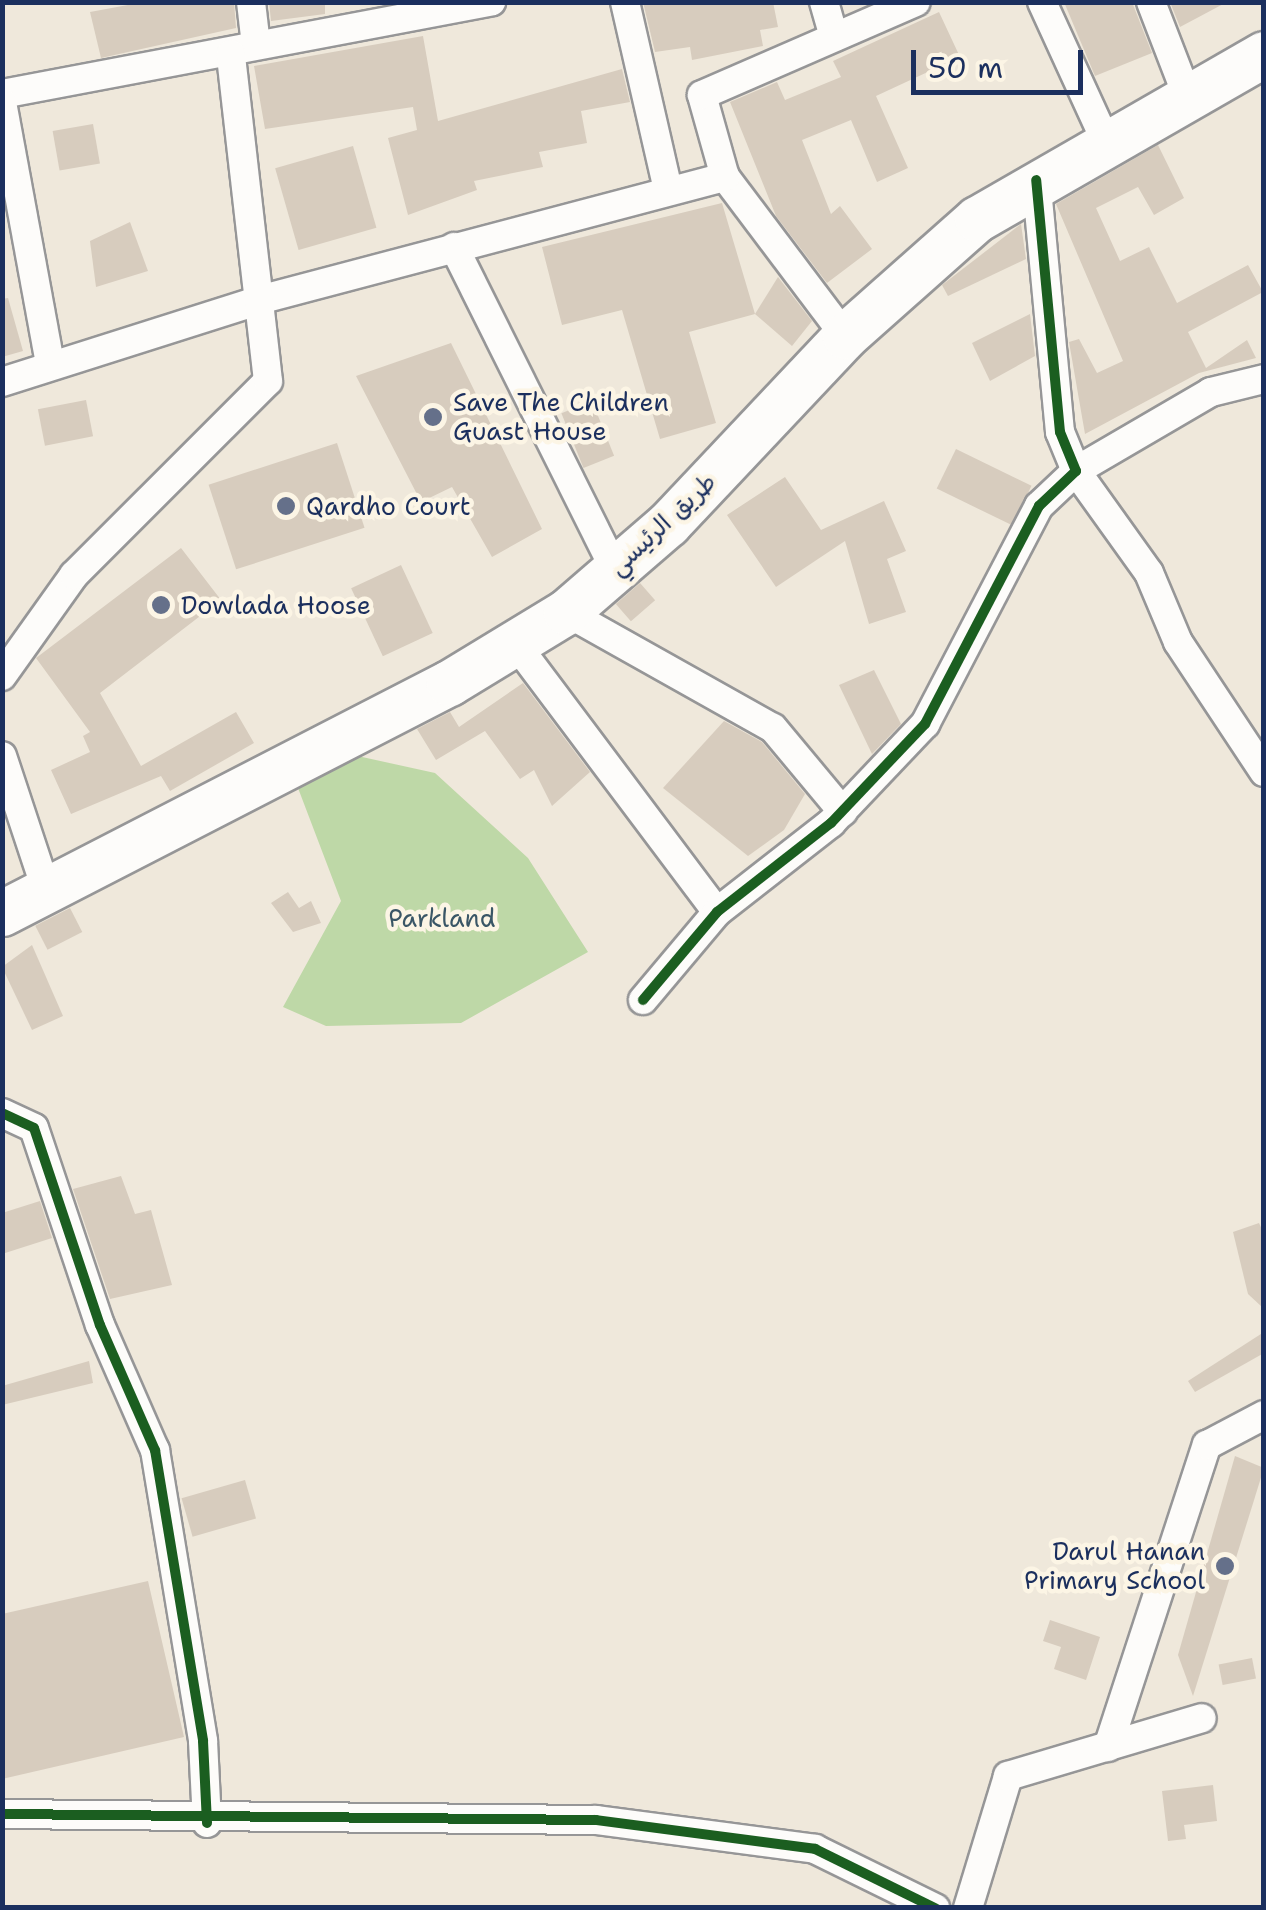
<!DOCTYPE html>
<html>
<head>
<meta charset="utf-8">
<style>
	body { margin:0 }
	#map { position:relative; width:1266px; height:1910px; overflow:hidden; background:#efe8db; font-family:"Shantell Sans","Playpen Sans Arabic",sans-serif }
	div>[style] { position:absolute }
	.green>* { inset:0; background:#bed8a7 }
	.building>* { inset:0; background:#d7ccbe; transform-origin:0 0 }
	.roads { filter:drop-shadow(2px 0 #969697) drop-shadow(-2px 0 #969697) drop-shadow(0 2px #969697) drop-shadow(0 -2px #969697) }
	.minor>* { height:28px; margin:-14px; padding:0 14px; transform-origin:14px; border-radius:14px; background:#fdfcfa }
	.primary>* { height:45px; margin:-22.5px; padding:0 22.5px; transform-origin:22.5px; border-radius:22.5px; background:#fdfcfa }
	.cycleway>* { height:10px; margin:-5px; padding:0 5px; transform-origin:5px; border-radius:5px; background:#1b5e20 }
	.dots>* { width:28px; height:28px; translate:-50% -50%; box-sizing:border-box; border:5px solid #fcf5e5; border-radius:50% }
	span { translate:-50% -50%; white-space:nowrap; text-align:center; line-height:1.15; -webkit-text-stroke:9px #fcf5e5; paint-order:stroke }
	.poi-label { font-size:25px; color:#1b2f5e }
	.left { translate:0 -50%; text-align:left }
	.right { translate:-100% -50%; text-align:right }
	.street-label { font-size:25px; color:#1b2f5e }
	.park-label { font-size:25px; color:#3a5666 }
	.frame { position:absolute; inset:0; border:5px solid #1b2f5e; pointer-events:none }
	.scale { position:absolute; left:911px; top:50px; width:172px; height:45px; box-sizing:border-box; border:5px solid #1b2f5e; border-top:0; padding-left:12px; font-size:30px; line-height:35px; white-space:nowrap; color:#1b2f5e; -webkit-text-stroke:8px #fcf5e5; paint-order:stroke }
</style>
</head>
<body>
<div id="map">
	<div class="green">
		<div style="clip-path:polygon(353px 755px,435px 773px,528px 858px,588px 952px,461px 1023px,326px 1026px,283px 1007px,341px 901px,298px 788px)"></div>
	</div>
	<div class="building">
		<div style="clip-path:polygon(144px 2px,234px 2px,236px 28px,101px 58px,90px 12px)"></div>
		<div style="clip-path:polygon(269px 2px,325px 2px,325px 14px,271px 21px)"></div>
		<div style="clip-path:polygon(643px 2px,773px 2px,778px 27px,760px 30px,763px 46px,692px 60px,690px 47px,655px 52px)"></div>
		<div style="clip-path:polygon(1064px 2px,1132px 2px,1152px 53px,1095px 76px)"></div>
		<div style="clip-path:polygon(1170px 2px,1227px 2px,1180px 27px)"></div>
		<div style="clip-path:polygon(939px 12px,960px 57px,876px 96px,908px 168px,877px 182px,851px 120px,802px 140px,831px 214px,840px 206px,872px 249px,827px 283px,776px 216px,730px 102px,777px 82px,785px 100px,841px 77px,833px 61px)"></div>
		<div style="clip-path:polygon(423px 36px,438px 121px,622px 69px,630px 102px,581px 111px,587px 143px,539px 152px,543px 167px,474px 181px,477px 190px,408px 215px,388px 138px,417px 130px,413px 107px,265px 129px,254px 66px)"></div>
		<div style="left:93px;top:124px;width:40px;height:41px;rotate:80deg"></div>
		<div style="clip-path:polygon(1158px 145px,1184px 198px,1154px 215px,1138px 187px,1096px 208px,1120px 261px,1149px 247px,1177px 303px,1248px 265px,1263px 292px,1188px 332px,1206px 368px,1247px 340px,1256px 358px,1199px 373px,1085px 434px,1069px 342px,1079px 339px,1097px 373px,1123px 361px,1056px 204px)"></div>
		<div style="left:353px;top:146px;width:85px;height:81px;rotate:74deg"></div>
		<div style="clip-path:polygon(722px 203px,755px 314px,689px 332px,716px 423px,660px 439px,622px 310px,562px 325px,542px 247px)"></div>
		<div style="clip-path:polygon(130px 222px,148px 271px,96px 287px,90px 241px)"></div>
		<div style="clip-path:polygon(1021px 224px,1026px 259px,948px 296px,942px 285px)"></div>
		<div style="clip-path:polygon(778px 277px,812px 321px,792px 346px,755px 314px)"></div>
		<div style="clip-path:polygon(8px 298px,23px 351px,2px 357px,2px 299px)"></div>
		<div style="clip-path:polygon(1030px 314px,1035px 356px,990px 381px,972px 343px)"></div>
		<div style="clip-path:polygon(451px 343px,542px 529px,492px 557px,452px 487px,421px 502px,356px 376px)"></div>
		<div style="left:86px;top:400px;width:37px;height:49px;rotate:79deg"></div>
		<div style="left:592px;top:401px;width:59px;height:33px;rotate:68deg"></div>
		<div style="left:337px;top:443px;width:89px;height:135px;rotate:72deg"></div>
		<div style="left:956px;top:449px;width:84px;height:44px;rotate:26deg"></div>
		<div style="clip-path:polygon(785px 477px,821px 530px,884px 501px,906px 551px,887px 559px,906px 612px,869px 624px,845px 541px,776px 587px,727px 515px)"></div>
		<div style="clip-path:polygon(181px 548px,221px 600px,100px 693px,141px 766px,236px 712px,254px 743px,170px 791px,161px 776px,71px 814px,51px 770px,90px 752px,83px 736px,90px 732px,36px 658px)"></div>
		<div style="left:401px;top:565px;width:75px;height:55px;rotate:65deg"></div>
		<div style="left:640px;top:583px;width:23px;height:32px;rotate:49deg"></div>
		<div style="clip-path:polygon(874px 670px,901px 724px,872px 754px,839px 685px)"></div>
		<div style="clip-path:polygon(523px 683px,590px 772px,552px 806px,534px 770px,520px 779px,485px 731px,436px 760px,417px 729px,450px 712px,459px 727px)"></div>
		<div style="clip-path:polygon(724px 721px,762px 742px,805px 794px,784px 830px,748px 856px,663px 788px)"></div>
		<div style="clip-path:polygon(288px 892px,299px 908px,311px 901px,321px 923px,293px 932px,271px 903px)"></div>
		<div style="left:70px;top:908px;width:27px;height:39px;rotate:63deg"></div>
		<div style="clip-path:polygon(32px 945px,63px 1016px,32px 1030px,2px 967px)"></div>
		<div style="clip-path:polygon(121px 1176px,135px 1214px,151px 1210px,172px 1285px,110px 1299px,73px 1189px)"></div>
		<div style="clip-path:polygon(40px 1201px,52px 1238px,2px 1254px,2px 1213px)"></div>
		<div style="clip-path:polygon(1259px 1223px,1264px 1234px,1262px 1307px,1248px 1294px,1233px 1232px)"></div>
		<div style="clip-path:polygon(1264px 1332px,1264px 1353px,1195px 1392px,1188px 1381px)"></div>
		<div style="clip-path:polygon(89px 1361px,93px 1383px,2px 1405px,2px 1386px)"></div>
		<div style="clip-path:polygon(1235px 1456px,1264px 1468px,1193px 1696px,1178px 1655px)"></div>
		<div style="left:245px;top:1480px;width:40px;height:66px;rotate:74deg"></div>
		<div style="clip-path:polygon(148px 1581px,184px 1737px,2px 1779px,2px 1614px)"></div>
		<div style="clip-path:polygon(1050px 1620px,1100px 1637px,1086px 1680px,1054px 1669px,1061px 1647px,1043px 1641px)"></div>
		<div style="left:1252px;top:1658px;width:21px;height:34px;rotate:79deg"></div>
		<div style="clip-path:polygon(1213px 1785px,1217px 1821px,1184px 1825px,1186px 1839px,1168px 1841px,1162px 1791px)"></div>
	</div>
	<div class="roads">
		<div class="minor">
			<div style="left:251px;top:2px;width:43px;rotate:83.4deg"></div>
			<div style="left:625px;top:2px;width:188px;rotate:77.1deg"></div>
			<div style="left:824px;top:2px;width:36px;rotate:74deg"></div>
			<div style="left:1042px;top:2px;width:154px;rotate:65.4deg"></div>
			<div style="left:1151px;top:2px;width:103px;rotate:68.9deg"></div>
			<div style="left:2px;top:94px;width:498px;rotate:-10.7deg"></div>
			<div style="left:2px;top:102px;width:266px;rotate:79.6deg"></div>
			<div style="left:454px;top:247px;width:361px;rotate:63.5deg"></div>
			<div style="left:845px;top:336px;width:199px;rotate:-127deg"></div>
			<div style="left:725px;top:177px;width:85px;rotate:-105.7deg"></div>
			<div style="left:702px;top:95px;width:233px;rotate:-23.5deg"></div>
			<div style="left:1264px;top:379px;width:55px;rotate:166.2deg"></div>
			<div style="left:1211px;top:392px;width:156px;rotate:149.7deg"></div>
			<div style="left:1076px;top:471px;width:125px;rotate:54.4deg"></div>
			<div style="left:1149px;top:573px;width:75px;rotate:67.2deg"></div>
			<div style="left:1178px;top:642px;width:156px;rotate:56.5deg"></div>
			<div style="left:2px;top:382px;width:274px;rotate:-17.6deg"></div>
			<div style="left:263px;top:299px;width:478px;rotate:-14.8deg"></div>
			<div style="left:566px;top:612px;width:237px;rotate:29.3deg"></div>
			<div style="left:773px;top:728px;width:109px;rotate:50.2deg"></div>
			<div style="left:515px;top:643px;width:336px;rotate:53.1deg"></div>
			<div style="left:2px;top:676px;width:124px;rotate:-54.5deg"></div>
			<div style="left:74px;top:575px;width:274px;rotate:-45deg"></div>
			<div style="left:268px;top:381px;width:329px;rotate:-96.5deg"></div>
			<div style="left:2px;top:756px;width:140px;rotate:71.7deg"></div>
			<div style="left:643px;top:1000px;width:115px;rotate:-49.9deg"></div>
			<div style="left:717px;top:912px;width:145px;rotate:-38deg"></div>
			<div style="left:831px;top:823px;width:137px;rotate:-46.5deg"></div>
			<div style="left:925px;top:724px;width:246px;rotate:-62.4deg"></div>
			<div style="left:1039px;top:506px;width:51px;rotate:-43.4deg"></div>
			<div style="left:1076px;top:471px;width:42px;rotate:-112.3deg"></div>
			<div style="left:1060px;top:432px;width:253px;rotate:-95.4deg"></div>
			<div style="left:2px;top:1113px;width:35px;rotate:25deg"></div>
			<div style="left:34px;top:1128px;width:208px;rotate:71.5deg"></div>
			<div style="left:100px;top:1325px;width:137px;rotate:66.3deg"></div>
			<div style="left:155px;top:1450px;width:295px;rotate:80.6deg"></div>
			<div style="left:203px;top:1741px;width:82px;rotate:87.2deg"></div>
			<div style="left:1108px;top:1747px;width:318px;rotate:-71.9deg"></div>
			<div style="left:1207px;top:1445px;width:64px;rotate:-27.8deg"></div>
			<div style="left:2px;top:1814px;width:594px;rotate:0.58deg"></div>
			<div style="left:596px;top:1820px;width:221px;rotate:7.5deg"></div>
			<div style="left:815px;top:1849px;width:134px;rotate:26.2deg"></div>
			<div style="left:968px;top:1908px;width:138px;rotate:-73.1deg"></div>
			<div style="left:1008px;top:1776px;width:202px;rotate:-16.6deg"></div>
		</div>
		<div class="primary">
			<div style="left:2px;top:913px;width:503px;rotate:-27.23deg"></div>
			<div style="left:449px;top:683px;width:137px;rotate:-31.3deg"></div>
			<div style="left:566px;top:612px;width:135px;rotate:-40.8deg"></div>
			<div style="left:668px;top:524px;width:258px;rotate:-46.7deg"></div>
			<div style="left:845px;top:336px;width:176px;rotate:-41.6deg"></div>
			<div style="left:977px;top:219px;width:331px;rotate:-29.9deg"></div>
		</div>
	</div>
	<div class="cycleway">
		<div style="left:643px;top:1000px;width:115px;rotate:-49.9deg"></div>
		<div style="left:717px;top:912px;width:145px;rotate:-38deg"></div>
		<div style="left:831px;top:823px;width:137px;rotate:-46.5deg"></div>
		<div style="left:925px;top:724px;width:246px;rotate:-62.4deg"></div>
		<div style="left:1039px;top:506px;width:51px;rotate:-43.4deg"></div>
		<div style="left:1076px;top:471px;width:42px;rotate:-112.3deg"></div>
		<div style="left:1060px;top:432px;width:253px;rotate:-95.4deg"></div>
		<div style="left:2px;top:1113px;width:35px;rotate:25deg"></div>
		<div style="left:34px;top:1128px;width:208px;rotate:71.5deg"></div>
		<div style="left:100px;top:1325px;width:137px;rotate:66.3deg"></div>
		<div style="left:155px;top:1450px;width:295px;rotate:80.6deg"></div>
		<div style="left:203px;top:1741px;width:82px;rotate:87.2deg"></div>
		<div style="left:2px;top:1814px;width:594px;rotate:0.58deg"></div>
		<div style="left:596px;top:1820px;width:221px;rotate:7.5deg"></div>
		<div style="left:815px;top:1849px;width:134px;rotate:26.2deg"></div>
	</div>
	<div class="dots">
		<div style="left:433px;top:417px;background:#65708a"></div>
		<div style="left:286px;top:506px;background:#65708a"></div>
		<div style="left:161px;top:605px;background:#65708a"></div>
		<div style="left:1225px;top:1566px;background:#65708a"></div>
	</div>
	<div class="poi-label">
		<span class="left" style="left:453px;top:417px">Save The Children<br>Guast House</span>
		<span class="left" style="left:306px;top:506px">Qardho Court</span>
		<span class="left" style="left:181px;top:605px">Dowlada Hoose</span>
		<span class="right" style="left:1205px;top:1566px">Darul Hanan<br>Primary School</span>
	</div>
	<div class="street-label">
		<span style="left:662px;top:524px;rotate:-43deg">طريق الرئيسي</span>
	</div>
	<div class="park-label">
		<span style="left:442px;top:918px">Parkland</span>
	</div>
	<div class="frame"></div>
	<div class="scale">50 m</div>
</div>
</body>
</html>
